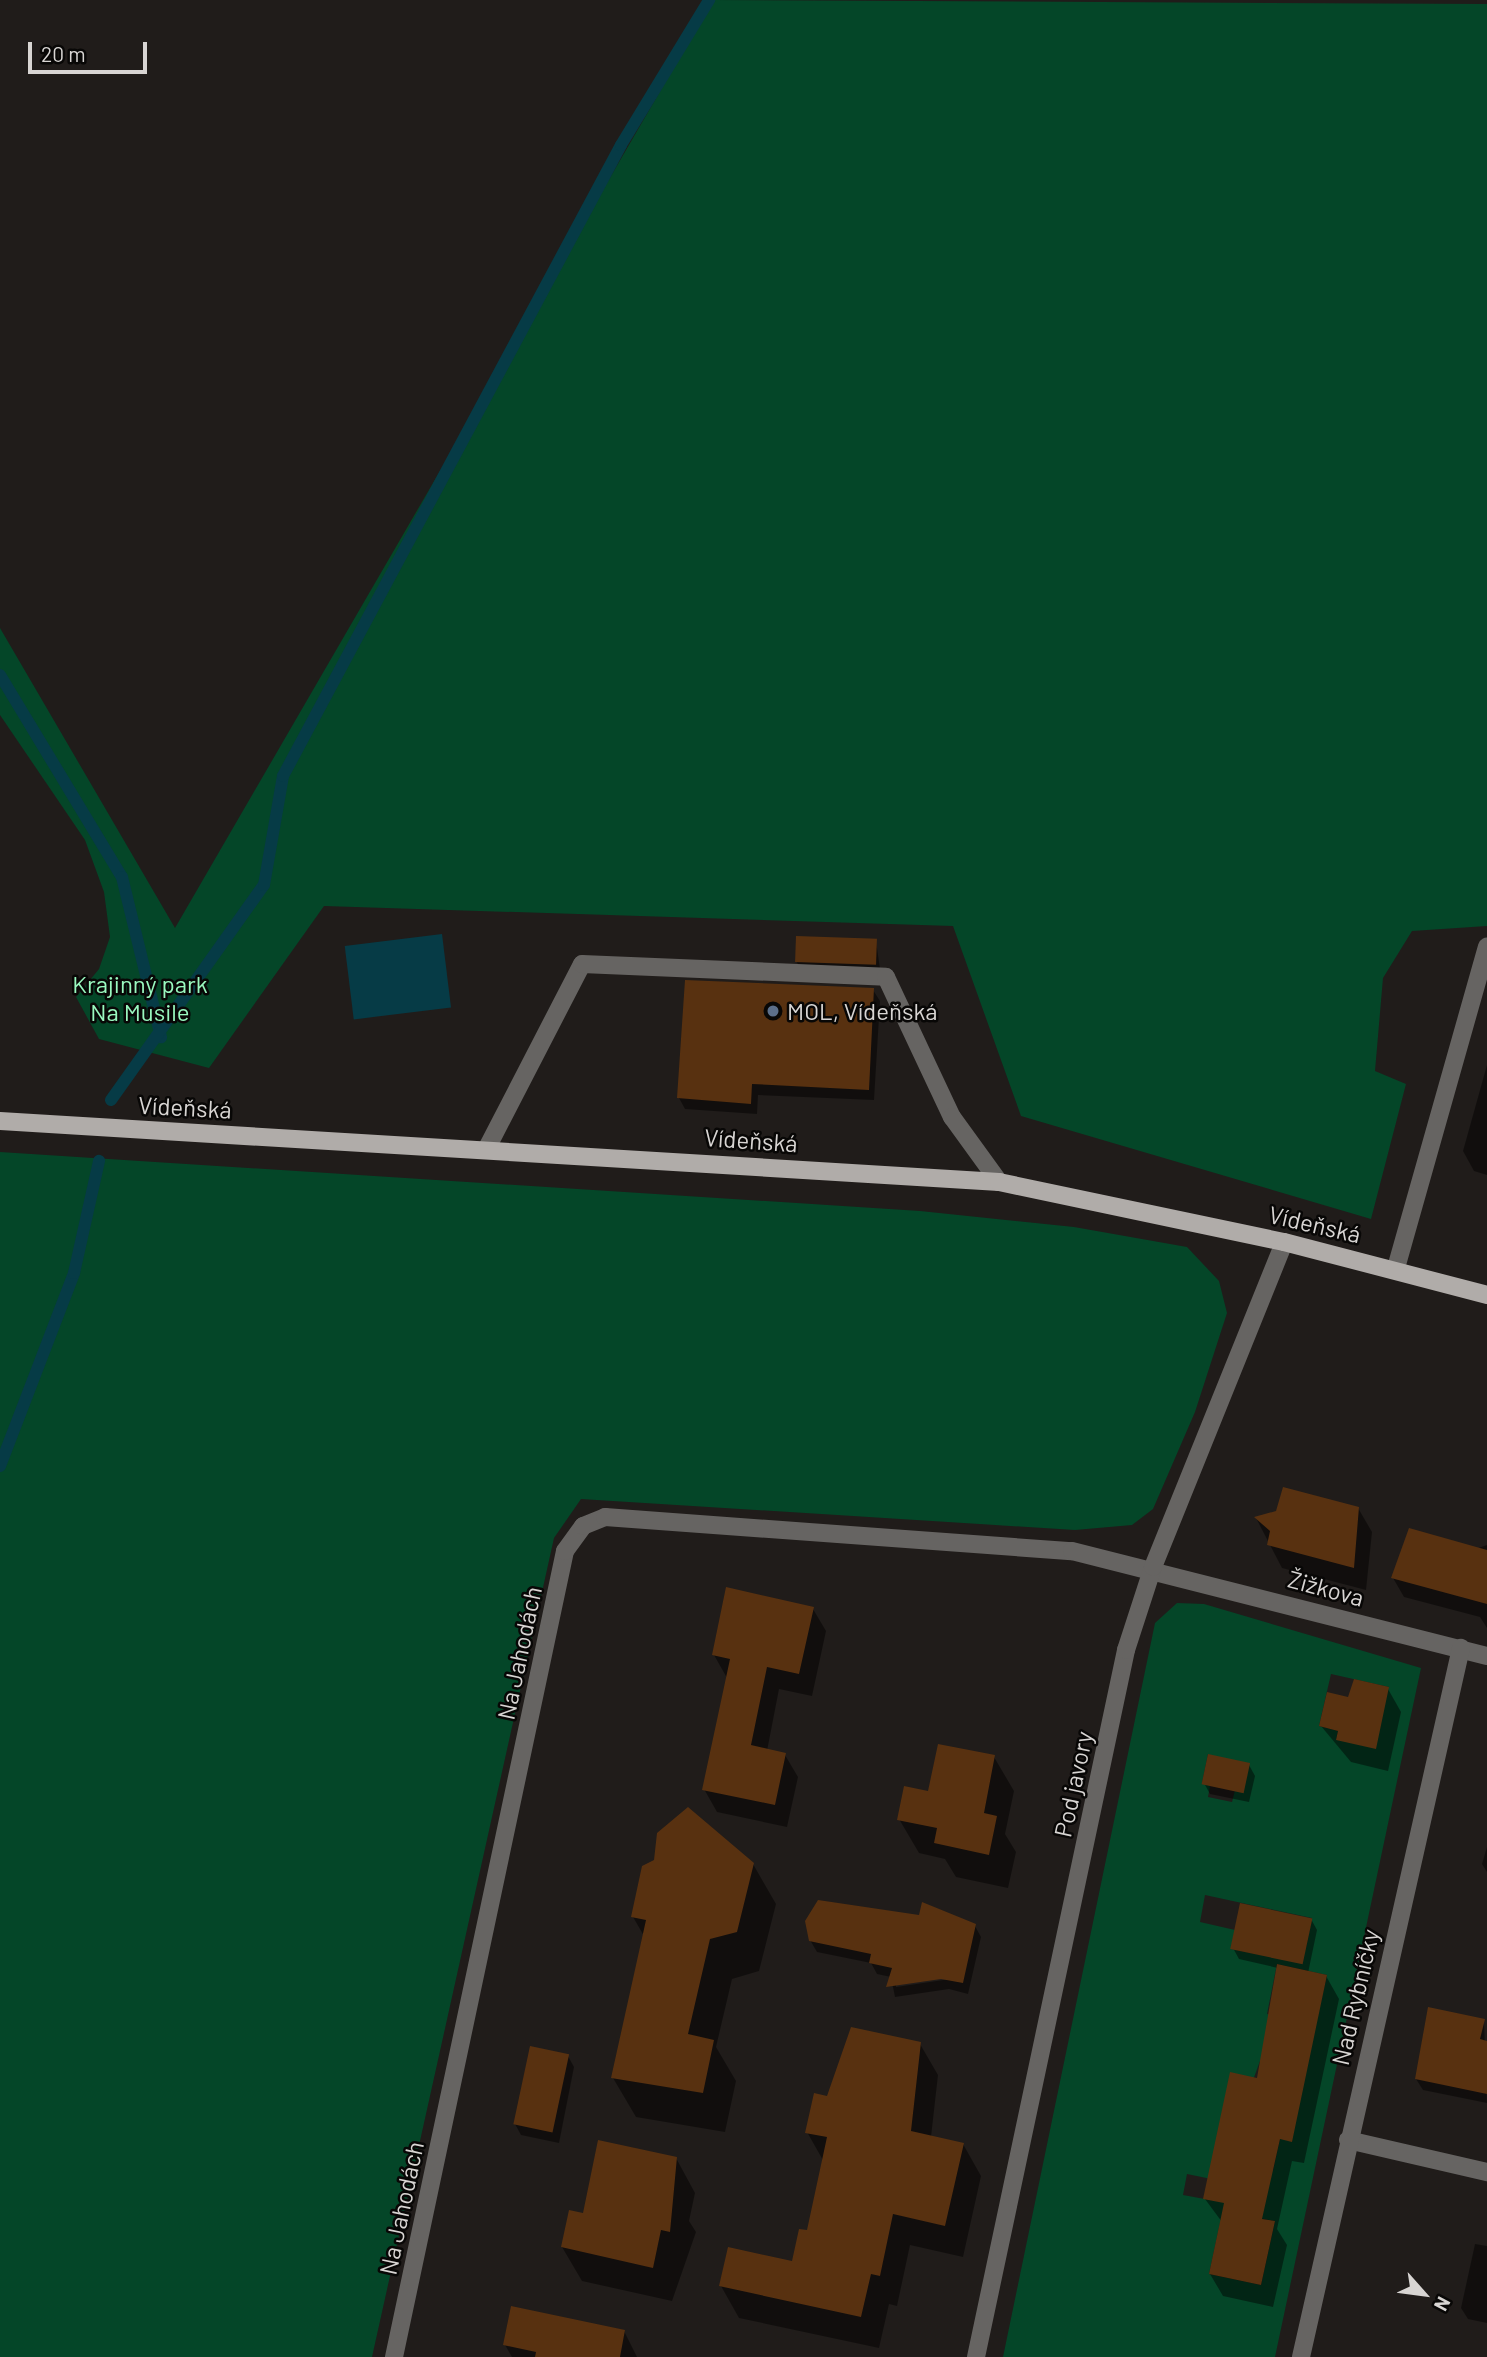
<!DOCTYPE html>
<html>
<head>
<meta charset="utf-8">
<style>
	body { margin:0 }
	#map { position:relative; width:1487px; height:2357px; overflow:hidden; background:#201c1a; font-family:Barlow,sans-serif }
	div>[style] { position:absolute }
	.green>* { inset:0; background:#044628 }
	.water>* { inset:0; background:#063b46; transform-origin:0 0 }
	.shadow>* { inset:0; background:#0007 }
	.stream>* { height:12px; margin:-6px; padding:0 6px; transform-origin:6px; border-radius:6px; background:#063b46 }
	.building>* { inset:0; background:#583110; transform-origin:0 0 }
	.minor>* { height:18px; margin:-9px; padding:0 9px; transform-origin:9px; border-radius:9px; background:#666462 }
	.major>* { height:18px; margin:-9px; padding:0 9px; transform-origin:9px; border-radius:9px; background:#b0aca9 }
	.dots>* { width:19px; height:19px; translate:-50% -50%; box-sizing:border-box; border:4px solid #080706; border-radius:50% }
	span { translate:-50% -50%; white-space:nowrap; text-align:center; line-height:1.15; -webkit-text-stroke:5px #080706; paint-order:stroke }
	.park-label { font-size:24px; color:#99f8bf }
	.poi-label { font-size:24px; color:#d8d5d3 }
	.left { translate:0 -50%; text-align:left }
	.street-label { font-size:24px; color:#d8d5d3 }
	.north { position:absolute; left:1389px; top:2259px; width:70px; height:70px; -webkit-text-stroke:5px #080706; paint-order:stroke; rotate:118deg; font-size:19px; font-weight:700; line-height:28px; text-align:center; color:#d8d5d3 }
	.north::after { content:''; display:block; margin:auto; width:24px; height:32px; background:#d8d5d3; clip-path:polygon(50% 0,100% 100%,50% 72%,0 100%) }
	.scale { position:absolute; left:28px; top:42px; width:119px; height:32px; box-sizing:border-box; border:4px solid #d8d5d3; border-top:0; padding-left:9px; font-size:21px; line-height:24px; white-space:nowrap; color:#d8d5d3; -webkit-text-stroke:5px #080706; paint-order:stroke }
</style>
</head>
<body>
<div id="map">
	<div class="green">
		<div style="clip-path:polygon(713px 0,1487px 4px,1487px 926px,1412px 931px,1383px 978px,1375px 1071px,1406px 1084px,1371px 1219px,1021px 1116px,953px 926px,324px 906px,209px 1068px,99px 1039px,76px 997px,99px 969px,110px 937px,104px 892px,85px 840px,0 715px,0 628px,175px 928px)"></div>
		<div style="clip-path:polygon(0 1152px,920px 1211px,1074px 1227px,1187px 1247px,1219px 1281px,1227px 1313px,1195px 1412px,1153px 1509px,1132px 1525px,1075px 1530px,581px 1499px,554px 1538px,372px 2357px,0 2357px)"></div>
		<div style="clip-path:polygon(evenodd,1177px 1603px,1204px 1604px,1421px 1668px,1275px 2357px,1003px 2357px,1155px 1623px,1177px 1603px,1331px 1674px,1389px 1687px,1336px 1740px,1338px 1731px,1319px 1726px,1331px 1674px,1177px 1603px,1208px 1754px,1244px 1792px,1235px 1790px,1232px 1802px,1208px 1797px,1210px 1786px,1202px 1783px,1208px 1754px,1177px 1603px,1205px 1895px,1312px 1918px,1306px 1948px,1265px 1940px,1261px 1955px,1231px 1949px,1235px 1930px,1200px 1922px,1205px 1895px,1177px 1603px,1277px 1964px,1327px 1975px,1316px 2024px,1267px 2014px,1277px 1964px,1177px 1603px,1260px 2061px,1292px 2141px,1280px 2139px,1273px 2171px,1224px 2160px,1260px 2061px,1177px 1603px,1187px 2174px,1226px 2182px,1221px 2202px,1183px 2195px,1187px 2174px,1177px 1603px,1254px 2217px,1275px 2221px,1261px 2285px,1209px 2274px,1220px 2223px,1254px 2217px)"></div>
	</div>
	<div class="water">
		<div style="left:442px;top:934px;width:74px;height:98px;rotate:83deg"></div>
	</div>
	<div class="shadow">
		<div style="clip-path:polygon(876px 941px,881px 976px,803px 972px,796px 961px)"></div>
		<div style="clip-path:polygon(873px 990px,880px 1001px,874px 1100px,758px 1095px,757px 1114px,685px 1109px,679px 1098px)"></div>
		<div style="clip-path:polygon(1487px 1065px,1487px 1175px,1474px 1171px,1463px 1151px)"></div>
		<div style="clip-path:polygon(1358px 1508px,1372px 1532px,1366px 1590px,1282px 1568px,1256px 1518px)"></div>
		<div style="clip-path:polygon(1487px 1545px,1487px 1628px,1480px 1617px,1404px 1597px,1393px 1578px)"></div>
		<div style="clip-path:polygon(813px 1609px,826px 1631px,812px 1696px,779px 1689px,767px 1751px,785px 1755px,798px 1777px,787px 1827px,717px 1812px,704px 1789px,727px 1678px,714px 1655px)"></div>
		<div style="clip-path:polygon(1388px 1689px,1401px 1712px,1388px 1771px,1351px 1762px,1321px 1726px,1349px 1699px)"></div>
		<div style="clip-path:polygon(994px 1757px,1014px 1791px,1005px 1834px,1016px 1852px,1008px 1888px,956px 1877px,945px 1859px,919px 1853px,899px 1819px,930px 1793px)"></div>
		<div style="clip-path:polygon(1249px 1765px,1255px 1776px,1249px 1802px,1210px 1794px,1204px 1783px)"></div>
		<div style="clip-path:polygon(1487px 1847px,1487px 1872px,1482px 1864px)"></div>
		<div style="clip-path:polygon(753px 1864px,776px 1904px,759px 1971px,732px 1979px,716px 2047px,736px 2081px,725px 2132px,636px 2117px,613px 2078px,644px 1936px,633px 1917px)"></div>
		<div style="clip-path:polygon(evenodd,920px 1917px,975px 1926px,981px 1937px,968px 1994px,949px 1989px,895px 1997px,891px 1977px,877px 1974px,871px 1963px,817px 1952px,810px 1940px,920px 1917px,950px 1976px,950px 1979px,896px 1987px,896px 1984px,950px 1976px)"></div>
		<div style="clip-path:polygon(1311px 1919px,1317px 1930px,1308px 1973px,1326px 1976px,1339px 1999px,1304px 2163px,1292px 2161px,1277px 2229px,1287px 2245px,1273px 2307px,1223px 2296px,1210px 2274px,1222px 2222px,1205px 2199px,1258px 2081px,1278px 1968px,1239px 1959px,1233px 1948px)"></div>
		<div style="clip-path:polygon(1484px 2020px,1487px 2103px,1423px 2090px,1416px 2079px)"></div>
		<div style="clip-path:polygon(920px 2044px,938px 2075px,931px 2137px,963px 2144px,981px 2176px,963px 2257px,910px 2245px,897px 2306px,889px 2304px,879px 2348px,739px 2318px,721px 2286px,793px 2263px,809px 2232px,824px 2162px,807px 2132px,828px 2098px)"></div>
		<div style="clip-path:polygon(568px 2056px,574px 2067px,559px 2143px,521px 2135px,515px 2124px)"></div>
		<div style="clip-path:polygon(676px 2158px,695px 2193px,689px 2221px,696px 2232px,672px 2301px,582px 2281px,562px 2247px,584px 2215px)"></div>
		<div style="clip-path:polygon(1475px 2244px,1487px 2246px,1487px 2323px,1468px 2319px,1461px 2308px)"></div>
		<div style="clip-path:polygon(624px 2331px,637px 2357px,512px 2357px,505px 2345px)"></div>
	</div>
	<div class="stream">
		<div style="left:0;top:675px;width:236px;rotate:58.9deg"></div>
		<div style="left:122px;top:877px;width:165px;rotate:76.3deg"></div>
		<div style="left:111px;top:1100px;width:264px;rotate:-54.6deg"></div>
		<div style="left:264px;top:885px;width:111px;rotate:-80.1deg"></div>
		<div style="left:283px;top:776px;width:716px;rotate:-61.82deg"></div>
		<div style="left:621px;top:145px;width:170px;rotate:-58.7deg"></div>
		<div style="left:0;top:1466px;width:207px;rotate:-69deg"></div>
		<div style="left:74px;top:1273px;width:115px;rotate:-77.4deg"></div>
	</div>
	<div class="building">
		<div style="left:796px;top:936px;width:81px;height:26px;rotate:2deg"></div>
		<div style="clip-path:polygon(685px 980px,874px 988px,869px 1090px,752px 1084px,751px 1104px,677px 1098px)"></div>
		<div style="clip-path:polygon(1283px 1487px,1359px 1507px,1354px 1568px,1267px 1545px,1270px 1531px,1254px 1517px,1276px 1511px)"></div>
		<div style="clip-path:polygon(1409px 1528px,1487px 1550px,1487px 1604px,1391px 1578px)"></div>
		<div style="clip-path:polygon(726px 1587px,814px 1607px,799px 1674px,767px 1667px,751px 1745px,786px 1753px,775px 1805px,702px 1790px,730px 1659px,712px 1655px)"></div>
		<div style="clip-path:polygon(1354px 1679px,1389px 1687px,1376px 1749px,1336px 1740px,1338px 1731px,1319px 1726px,1327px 1692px,1348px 1697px)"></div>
		<div style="clip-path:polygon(938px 1744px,995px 1755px,984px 1813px,997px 1816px,989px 1855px,934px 1843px,937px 1828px,897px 1820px,904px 1786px,928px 1791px)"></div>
		<div style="left:1208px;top:1754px;width:43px;height:31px;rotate:12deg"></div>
		<div style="clip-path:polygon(688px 1807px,754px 1863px,737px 1932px,710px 1939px,688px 2034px,714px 2040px,703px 2093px,611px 2078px,646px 1920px,631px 1917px,642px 1866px,654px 1860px,657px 1833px)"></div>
		<div style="clip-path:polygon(818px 1900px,919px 1915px,922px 1902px,976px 1924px,963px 1983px,941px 1979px,886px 1987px,892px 1968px,869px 1963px,871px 1954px,809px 1941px,805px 1921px)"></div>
		<div style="left:1240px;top:1903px;width:74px;height:47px;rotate:12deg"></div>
		<div style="clip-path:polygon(1277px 1964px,1327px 1975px,1292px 2142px,1280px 2139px,1262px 2219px,1275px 2221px,1261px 2285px,1209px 2274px,1224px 2203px,1203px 2199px,1230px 2072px,1257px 2078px)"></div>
		<div style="clip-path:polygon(1428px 2007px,1485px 2019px,1480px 2039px,1487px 2041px,1487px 2094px,1415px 2079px)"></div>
		<div style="clip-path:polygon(851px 2027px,921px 2042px,911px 2131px,964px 2143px,945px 2226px,893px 2214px,880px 2276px,871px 2274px,861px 2317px,719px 2286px,728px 2247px,792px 2261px,799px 2229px,807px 2230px,827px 2137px,805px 2133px,814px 2093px,827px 2096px)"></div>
		<div style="left:530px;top:2046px;width:40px;height:80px;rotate:12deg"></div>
		<div style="clip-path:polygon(598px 2140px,677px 2157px,670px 2232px,661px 2230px,653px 2268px,561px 2247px,569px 2210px,583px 2213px)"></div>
		<div style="clip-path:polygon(511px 2306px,625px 2330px,620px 2357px,535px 2357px,536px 2352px,503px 2345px)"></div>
	</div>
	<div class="minor">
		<div style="left:486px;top:1150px;width:209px;rotate:-62.7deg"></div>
		<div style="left:582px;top:964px;width:304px;rotate:2.4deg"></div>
		<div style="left:886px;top:977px;width:155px;rotate:64.8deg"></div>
		<div style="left:952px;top:1117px;width:80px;rotate:54.1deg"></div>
		<div style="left:1396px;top:1268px;width:334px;rotate:-74.2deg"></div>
		<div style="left:1348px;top:2140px;width:143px;rotate:13deg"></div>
		<div style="left:394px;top:2357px;width:824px;rotate:-78.02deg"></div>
		<div style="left:565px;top:1551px;width:31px;rotate:-54deg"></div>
		<div style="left:583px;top:1526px;width:24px;rotate:-22deg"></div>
		<div style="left:605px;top:1517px;width:468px;rotate:4.2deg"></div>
		<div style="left:1072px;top:1551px;width:428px;rotate:14.2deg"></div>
		<div style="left:976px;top:2357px;width:723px;rotate:-78.02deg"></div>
		<div style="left:1126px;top:1650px;width:87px;rotate:-72deg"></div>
		<div style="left:1153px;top:1567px;width:350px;rotate:-68deg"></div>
		<div style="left:1301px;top:2357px;width:727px;rotate:-77.28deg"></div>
	</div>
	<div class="major">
		<div style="left:0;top:1121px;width:1001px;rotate:3.49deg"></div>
		<div style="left:999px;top:1182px;width:291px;rotate:11.9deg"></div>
		<div style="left:1284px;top:1242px;width:210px;rotate:14.6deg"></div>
	</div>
	<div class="dots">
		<div style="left:773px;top:1011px;background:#5c6f8a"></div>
	</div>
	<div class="park-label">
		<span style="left:140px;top:998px">Krajinný park<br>Na Musile</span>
	</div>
	<div class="poi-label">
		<span class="left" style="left:787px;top:1011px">MOL, Vídeňská</span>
	</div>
	<div class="street-label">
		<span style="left:185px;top:1107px;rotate:3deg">Vídeňská</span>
		<span style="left:751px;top:1140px;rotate:4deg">Vídeňská</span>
		<span style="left:1315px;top:1224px;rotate:13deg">Vídeňská</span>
		<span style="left:1326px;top:1588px;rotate:15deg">Žižkova</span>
		<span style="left:519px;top:1653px;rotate:-78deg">Na Jahodách</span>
		<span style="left:1073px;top:1784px;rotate:-78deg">Pod javory</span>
		<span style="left:1355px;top:1997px;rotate:-77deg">Nad Rybníčky</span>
		<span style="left:401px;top:2208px;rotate:-78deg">Na Jahodách</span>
	</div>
	<div class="north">N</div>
	<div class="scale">20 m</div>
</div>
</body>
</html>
